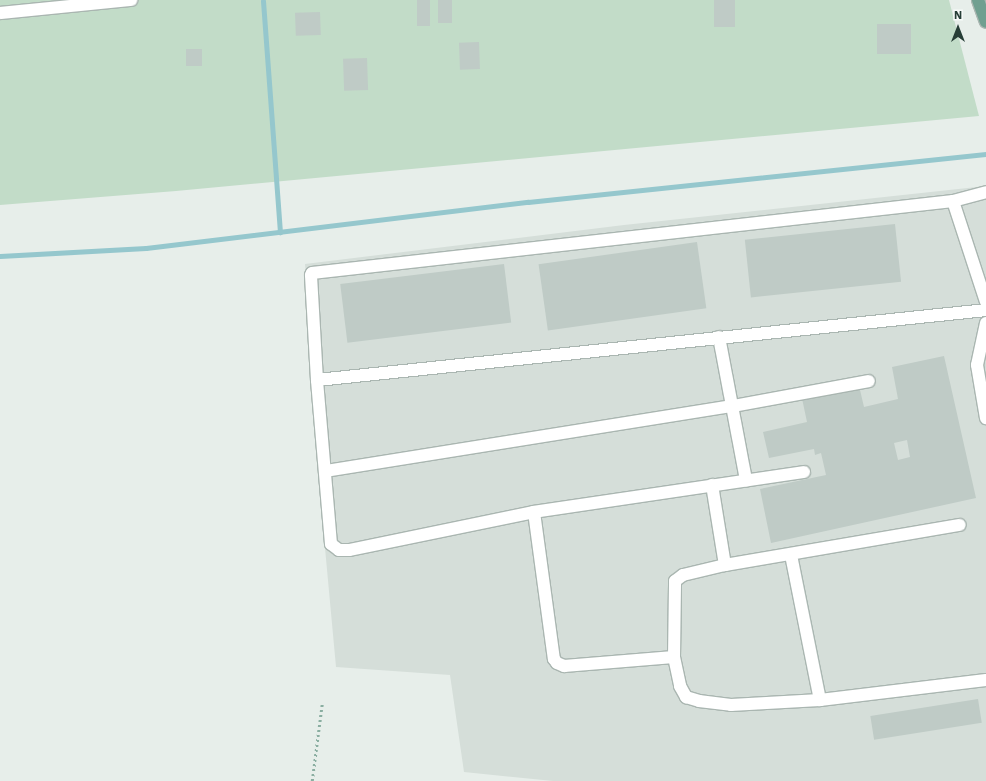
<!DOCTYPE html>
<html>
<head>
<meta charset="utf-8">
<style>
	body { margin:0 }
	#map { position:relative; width:986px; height:781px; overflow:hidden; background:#e7eeea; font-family:"Work Sans",sans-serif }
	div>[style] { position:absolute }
	.built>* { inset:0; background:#d5ded9 }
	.green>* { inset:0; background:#c2dcc8 }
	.stream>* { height:5px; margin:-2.5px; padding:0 2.5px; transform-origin:2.5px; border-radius:2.5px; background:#95c7cd }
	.building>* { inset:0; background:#bfcbc6; transform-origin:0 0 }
	.path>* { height:2.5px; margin-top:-1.25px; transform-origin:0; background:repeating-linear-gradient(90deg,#8aaea1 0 2px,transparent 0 5px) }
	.roads { filter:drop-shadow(1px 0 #aab6b1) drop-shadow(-1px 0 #aab6b1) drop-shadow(0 1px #aab6b1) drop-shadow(0 -1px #aab6b1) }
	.minor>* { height:12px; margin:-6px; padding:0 6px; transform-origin:6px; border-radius:6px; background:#fff }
	.major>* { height:12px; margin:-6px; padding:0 6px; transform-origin:6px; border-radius:6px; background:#709f90 }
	span { translate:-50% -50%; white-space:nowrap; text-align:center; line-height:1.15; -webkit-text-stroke:4px #f7faf8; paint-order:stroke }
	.north { position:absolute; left:938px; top:8px; width:40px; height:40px; -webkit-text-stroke:3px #f7faf8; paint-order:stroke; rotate:0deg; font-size:11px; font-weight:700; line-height:16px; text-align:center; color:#273e37 }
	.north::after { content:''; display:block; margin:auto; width:14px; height:18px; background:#273e37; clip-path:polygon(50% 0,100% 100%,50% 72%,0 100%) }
</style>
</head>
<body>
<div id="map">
	<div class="built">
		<div style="clip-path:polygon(986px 186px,986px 781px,553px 781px,464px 772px,450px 675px,336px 667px,325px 548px,305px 264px,624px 225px)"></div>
	</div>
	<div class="green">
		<div style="clip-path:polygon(0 0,949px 0,979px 116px,176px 191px,0 205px)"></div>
	</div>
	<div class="stream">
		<div style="left:263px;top:1px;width:232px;rotate:85.8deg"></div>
		<div style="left:0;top:256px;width:146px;rotate:-3.1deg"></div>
		<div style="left:146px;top:248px;width:385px;rotate:-6.9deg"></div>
		<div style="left:528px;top:202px;width:461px;rotate:-6deg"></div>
	</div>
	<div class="building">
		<div style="left:417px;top:0;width:13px;height:26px"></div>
		<div style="left:438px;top:0;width:14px;height:23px"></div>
		<div style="left:714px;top:0;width:21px;height:27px"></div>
		<div style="left:320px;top:12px;width:23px;height:25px;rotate:88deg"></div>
		<div style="left:877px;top:24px;width:34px;height:30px"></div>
		<div style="left:479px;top:42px;width:27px;height:20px;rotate:88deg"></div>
		<div style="left:202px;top:49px;width:17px;height:16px;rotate:90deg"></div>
		<div style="left:367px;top:58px;width:32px;height:24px;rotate:88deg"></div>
		<div style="left:895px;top:224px;width:58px;height:151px;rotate:84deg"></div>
		<div style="left:697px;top:242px;width:67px;height:160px;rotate:82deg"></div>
		<div style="left:504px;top:264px;width:59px;height:165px;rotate:83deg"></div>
		<div style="clip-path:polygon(evenodd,944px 356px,976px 498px,771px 543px,760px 489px,826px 475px,821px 453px,815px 455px,814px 449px,769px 458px,763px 432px,807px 422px,800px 389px,857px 377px,864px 407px,898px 399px,892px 367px,944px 356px,907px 440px,910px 457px,898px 460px,894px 443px,907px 440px)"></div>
		<div style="left:978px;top:699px;width:24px;height:109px;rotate:81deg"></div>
	</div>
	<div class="path">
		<div style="left:312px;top:781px;width:78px;rotate:-82.6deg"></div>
	</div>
	<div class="roads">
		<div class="minor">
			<div style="left:0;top:13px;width:132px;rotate:-5.7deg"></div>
			<div style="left:953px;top:201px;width:106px;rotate:71.9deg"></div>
			<div style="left:986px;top:323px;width:43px;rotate:102.1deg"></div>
			<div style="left:977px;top:365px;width:54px;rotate:80.4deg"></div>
			<div style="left:719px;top:337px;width:146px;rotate:79.3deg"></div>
			<div style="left:317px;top:380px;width:673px;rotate:-5.97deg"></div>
			<div style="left:326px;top:471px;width:412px;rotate:-9.1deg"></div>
			<div style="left:733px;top:406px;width:138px;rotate:-10.4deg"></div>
			<div style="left:804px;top:472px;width:273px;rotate:171.6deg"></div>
			<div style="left:534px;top:512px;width:189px;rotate:168.4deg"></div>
			<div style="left:349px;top:550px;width:10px;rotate:180deg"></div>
			<div style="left:339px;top:550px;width:10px;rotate:-143deg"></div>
			<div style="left:331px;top:544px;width:165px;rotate:-94.9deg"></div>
			<div style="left:317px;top:380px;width:105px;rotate:-93.3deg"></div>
			<div style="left:311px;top:275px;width:2px;rotate:-63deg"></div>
			<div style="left:312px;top:273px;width:645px;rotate:-6.41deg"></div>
			<div style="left:953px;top:201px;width:34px;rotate:-15deg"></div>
			<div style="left:712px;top:485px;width:81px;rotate:80.8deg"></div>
			<div style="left:534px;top:512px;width:148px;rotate:82.3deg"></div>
			<div style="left:554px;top:659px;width:5px;rotate:53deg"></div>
			<div style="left:557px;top:663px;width:8px;rotate:23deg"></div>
			<div style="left:564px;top:666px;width:110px;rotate:-4.7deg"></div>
			<div style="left:674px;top:657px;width:76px;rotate:-89.2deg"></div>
			<div style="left:675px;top:581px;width:10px;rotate:-37deg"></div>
			<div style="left:683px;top:575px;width:43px;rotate:-13.4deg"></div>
			<div style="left:725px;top:565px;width:238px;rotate:-9.7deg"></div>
			<div style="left:791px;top:555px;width:148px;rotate:78.7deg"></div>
			<div style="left:820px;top:700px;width:167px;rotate:-6.9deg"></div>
			<div style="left:674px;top:657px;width:30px;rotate:78deg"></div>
			<div style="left:680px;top:686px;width:13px;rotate:61deg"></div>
			<div style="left:686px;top:697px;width:14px;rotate:17deg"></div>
			<div style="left:699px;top:701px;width:32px;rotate:7deg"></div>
			<div style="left:731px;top:705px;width:89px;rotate:-3.2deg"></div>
		</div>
		<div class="major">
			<div style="left:978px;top:0;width:23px;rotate:70deg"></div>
		</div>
	</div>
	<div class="north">N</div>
</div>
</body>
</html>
